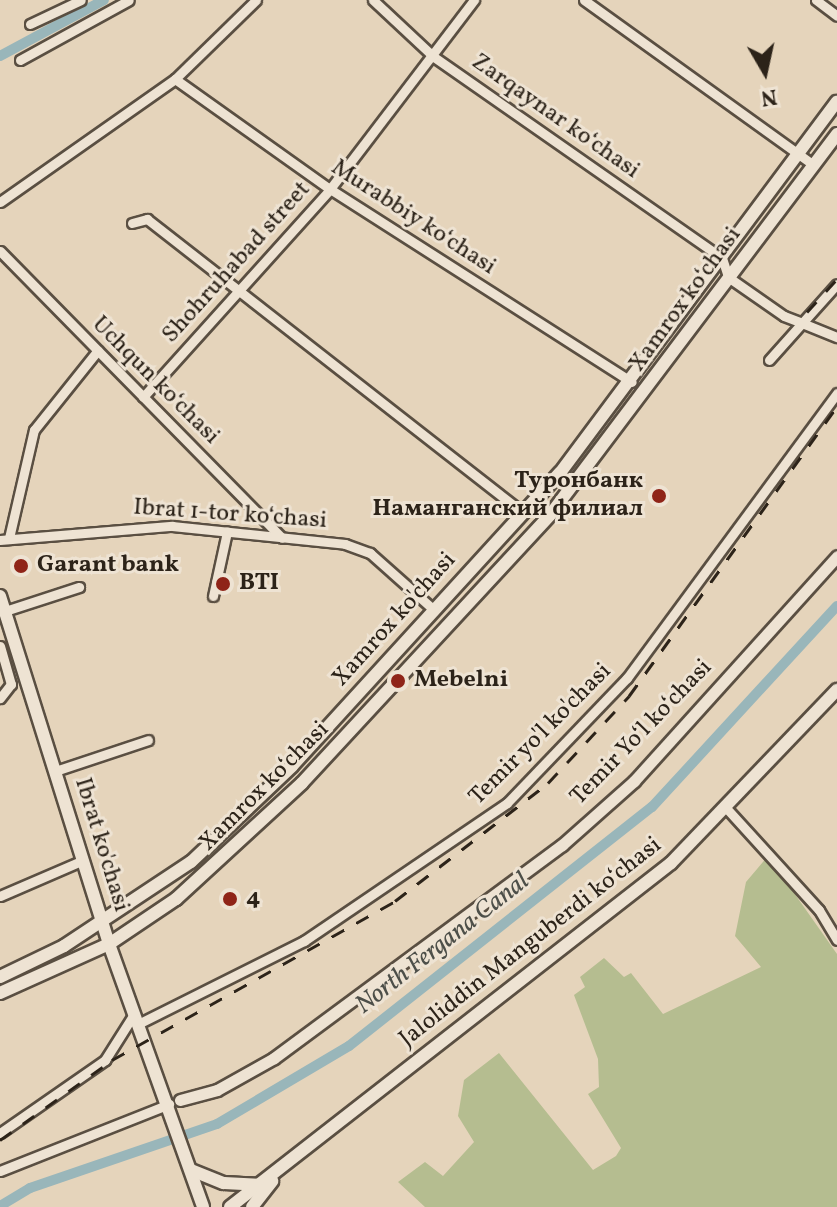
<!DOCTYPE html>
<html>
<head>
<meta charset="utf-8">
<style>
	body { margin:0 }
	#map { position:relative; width:837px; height:1207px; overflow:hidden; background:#e5d4bb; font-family:Vollkorn,serif }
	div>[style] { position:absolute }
	.green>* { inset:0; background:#b5bd90 }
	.canal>* { height:10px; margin:-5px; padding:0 5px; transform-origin:5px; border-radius:5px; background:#99b6ba }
	.roads { filter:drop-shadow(2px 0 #5a4f42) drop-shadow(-2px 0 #5a4f42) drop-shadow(0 2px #5a4f42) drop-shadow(0 -2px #5a4f42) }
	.minor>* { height:9px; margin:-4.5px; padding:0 4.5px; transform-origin:4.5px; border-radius:4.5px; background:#eee3d3 }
	.tertiary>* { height:11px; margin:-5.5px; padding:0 5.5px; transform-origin:5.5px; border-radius:5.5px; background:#eee3d3 }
	.secondary>* { height:12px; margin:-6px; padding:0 6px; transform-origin:6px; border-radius:6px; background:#eee3d3 }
	.rail>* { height:3px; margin-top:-1.5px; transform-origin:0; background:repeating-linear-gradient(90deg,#2c2319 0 14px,transparent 0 28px) }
	.dots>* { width:22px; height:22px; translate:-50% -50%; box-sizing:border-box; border:4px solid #eee3d3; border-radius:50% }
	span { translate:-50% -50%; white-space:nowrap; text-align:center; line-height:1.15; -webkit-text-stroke:6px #eee3d3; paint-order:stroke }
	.street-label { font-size:24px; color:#2c2319 }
	.poi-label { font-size:24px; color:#2c2319; font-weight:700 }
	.right { translate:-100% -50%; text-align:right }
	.left { translate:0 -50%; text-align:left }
	.water-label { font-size:26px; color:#4d4f49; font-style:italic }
	.north { position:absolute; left:725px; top:32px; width:80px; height:80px; -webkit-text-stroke:6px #eee3d3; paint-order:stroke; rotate:171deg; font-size:22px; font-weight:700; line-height:32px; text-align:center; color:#2c2319 }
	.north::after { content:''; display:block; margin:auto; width:28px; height:36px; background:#2c2319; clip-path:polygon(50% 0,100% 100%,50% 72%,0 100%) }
</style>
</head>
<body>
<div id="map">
	<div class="green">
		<div style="clip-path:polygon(768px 856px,837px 954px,837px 1207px,425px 1207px,398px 1182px,425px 1162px,443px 1176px,474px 1142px,458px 1116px,464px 1080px,499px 1053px,593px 1170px,616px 1156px,621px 1148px,588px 1094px,599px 1087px,598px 1059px,574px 995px,585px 987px,580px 977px,604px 958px,624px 977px,631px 973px,663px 1014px,761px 967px,735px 936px,746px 882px)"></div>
	</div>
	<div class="canal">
		<div style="left:0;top:56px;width:118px;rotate:-28.3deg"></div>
		<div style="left:0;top:1206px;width:35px;rotate:-31deg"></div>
		<div style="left:30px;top:1188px;width:198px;rotate:-18.9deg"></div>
		<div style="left:217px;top:1124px;width:153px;rotate:-30.6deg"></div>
		<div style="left:349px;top:1046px;width:386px;rotate:-38.3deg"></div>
		<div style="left:652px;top:807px;width:273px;rotate:-47.4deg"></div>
	</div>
	<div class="roads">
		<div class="minor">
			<div style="left:373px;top:0;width:83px;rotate:43.1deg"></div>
			<div style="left:434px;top:57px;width:351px;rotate:34.9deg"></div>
			<div style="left:722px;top:258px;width:20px;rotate:72deg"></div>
			<div style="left:728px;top:277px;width:68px;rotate:34.9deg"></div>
			<div style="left:784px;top:316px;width:19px;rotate:21deg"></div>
			<div style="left:802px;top:323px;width:52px;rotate:-48.1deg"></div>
			<div style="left:584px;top:0;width:283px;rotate:35.7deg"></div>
			<div style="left:816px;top:0;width:26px;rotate:37deg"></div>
			<div style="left:30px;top:24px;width:56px;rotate:-25.2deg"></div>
			<div style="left:20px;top:60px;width:124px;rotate:-28.8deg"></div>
			<div style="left:175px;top:79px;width:190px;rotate:35.4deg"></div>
			<div style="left:330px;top:189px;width:358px;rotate:32.6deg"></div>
			<div style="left:0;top:202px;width:214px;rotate:-35.1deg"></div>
			<div style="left:175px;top:79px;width:113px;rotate:-44.3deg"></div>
			<div style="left:132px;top:223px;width:16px;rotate:-15deg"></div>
			<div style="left:147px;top:219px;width:477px;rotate:38deg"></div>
			<div style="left:0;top:251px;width:402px;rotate:45.5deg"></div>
			<div style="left:769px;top:360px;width:50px;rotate:-48.3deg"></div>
			<div style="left:802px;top:323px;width:38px;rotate:22deg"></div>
			<div style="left:143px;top:397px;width:280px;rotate:-48deg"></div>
			<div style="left:330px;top:189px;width:238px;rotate:-52.7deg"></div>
			<div style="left:9px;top:538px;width:111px;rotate:-77deg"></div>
			<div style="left:34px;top:430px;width:102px;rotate:-51.3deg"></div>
			<div style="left:0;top:540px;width:173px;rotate:-4.7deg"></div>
			<div style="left:172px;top:526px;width:174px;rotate:5.9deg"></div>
			<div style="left:345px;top:544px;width:27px;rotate:20deg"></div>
			<div style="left:370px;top:553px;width:86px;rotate:41.7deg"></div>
			<div style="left:213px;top:596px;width:66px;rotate:-77.7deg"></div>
			<div style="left:5px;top:611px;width:78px;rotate:-18deg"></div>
			<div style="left:0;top:646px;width:40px;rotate:74deg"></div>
			<div style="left:11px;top:684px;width:18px;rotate:128deg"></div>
			<div style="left:55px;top:771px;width:98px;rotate:-18.4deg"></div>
			<div style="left:728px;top:810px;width:135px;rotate:47.7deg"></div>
			<div style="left:819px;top:910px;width:35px;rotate:59deg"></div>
			<div style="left:0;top:896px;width:90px;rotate:-23.4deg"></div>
			<div style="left:138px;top:1024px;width:186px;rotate:-26.6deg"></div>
			<div style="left:304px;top:941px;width:245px;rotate:-34.2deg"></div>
			<div style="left:507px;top:803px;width:173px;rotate:-46.2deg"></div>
			<div style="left:627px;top:678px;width:354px;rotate:-53.6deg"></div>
			<div style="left:0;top:1133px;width:128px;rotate:-34.8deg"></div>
			<div style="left:105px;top:1060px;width:54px;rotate:-57.8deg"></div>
			<div style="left:0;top:1171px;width:182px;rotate:-21.6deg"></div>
		</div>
		<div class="tertiary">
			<div style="left:180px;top:1100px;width:38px;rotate:-15deg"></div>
			<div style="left:217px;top:1090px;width:65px;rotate:-29.3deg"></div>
			<div style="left:274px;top:1058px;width:358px;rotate:-36.5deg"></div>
			<div style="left:562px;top:845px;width:96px;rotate:-41.6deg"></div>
			<div style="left:634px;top:781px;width:303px;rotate:-47.9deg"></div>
		</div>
		<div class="secondary">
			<div style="left:0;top:596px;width:365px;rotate:72.6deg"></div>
			<div style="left:109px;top:944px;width:279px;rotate:70.3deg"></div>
			<div style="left:0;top:977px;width:71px;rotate:-25.8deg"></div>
			<div style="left:64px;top:946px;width:152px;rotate:-33.5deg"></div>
			<div style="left:191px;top:862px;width:139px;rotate:-43.5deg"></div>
			<div style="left:292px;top:766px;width:397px;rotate:-47.6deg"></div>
			<div style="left:560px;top:473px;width:463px;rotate:-53.3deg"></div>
			<div style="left:0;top:993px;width:120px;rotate:-24.2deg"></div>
			<div style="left:109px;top:944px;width:81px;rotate:-33.9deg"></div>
			<div style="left:176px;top:899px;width:171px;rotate:-42.6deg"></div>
			<div style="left:302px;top:783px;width:365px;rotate:-47.2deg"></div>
			<div style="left:550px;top:515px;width:477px;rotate:-53deg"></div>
			<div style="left:191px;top:1170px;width:35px;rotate:22deg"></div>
			<div style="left:224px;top:1183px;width:34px;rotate:3deg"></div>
			<div style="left:230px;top:1207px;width:559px;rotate:-37.96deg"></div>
			<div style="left:671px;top:863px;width:240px;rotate:-46.2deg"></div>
			<div style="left:252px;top:1207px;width:33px;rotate:-52deg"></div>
		</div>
	</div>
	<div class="rail">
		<div style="left:807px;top:312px;width:45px;rotate:-47.7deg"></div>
		<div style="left:0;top:1140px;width:138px;rotate:-35.5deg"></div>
		<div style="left:112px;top:1060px;width:325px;rotate:-29.3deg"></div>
		<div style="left:395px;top:901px;width:193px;rotate:-37.6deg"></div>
		<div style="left:548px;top:783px;width:119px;rotate:-47deg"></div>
		<div style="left:629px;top:696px;width:356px;rotate:-54.3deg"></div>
	</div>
	<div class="dots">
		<div style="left:659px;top:496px;background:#8f2418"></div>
		<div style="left:21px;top:566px;background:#8f2418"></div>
		<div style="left:223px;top:584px;background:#8f2418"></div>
		<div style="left:398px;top:681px;background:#8f2418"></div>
		<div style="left:230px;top:899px;background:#8f2418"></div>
	</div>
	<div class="street-label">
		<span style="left:555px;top:117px;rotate:35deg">Zarqaynar ko‘chasi</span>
		<span style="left:413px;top:218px;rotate:33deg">Murabbiy ko‘chasi</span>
		<span style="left:237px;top:263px;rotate:-48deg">Shohruhabad street</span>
		<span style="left:686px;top:300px;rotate:-54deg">Xamrox koʻchasi</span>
		<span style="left:155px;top:381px;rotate:45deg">Uchqun koʻchasi</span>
		<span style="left:230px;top:515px;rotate:4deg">Ibrat 1-tor koʻchasi</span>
		<span style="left:395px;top:620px;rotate:-48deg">Xamrox ko'chasi</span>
		<span style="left:642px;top:733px;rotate:-46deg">Temir Yoʻl koʻchasi</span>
		<span style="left:541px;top:735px;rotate:-45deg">Temir yo'l ko'chasi</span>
		<span style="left:265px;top:787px;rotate:-45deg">Xamrox koʻchasi</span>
		<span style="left:101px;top:845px;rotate:73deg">Ibrat ko'chasi</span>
		<span style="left:531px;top:943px;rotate:-38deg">Jaloliddin Manguberdi koʻchasi</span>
	</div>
	<div class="poi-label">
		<span class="right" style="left:643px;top:496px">Туронбанк<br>Наманганский филиал</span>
		<span class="left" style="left:37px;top:566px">Garant bank</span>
		<span class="left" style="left:239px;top:584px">BTI</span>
		<span class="left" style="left:414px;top:681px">Mebelni</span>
		<span class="left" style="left:246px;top:899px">4</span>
	</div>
	<div class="water-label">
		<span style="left:443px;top:944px;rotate:-38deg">North Fergana Canal</span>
	</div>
	<div class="north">N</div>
</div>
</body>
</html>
